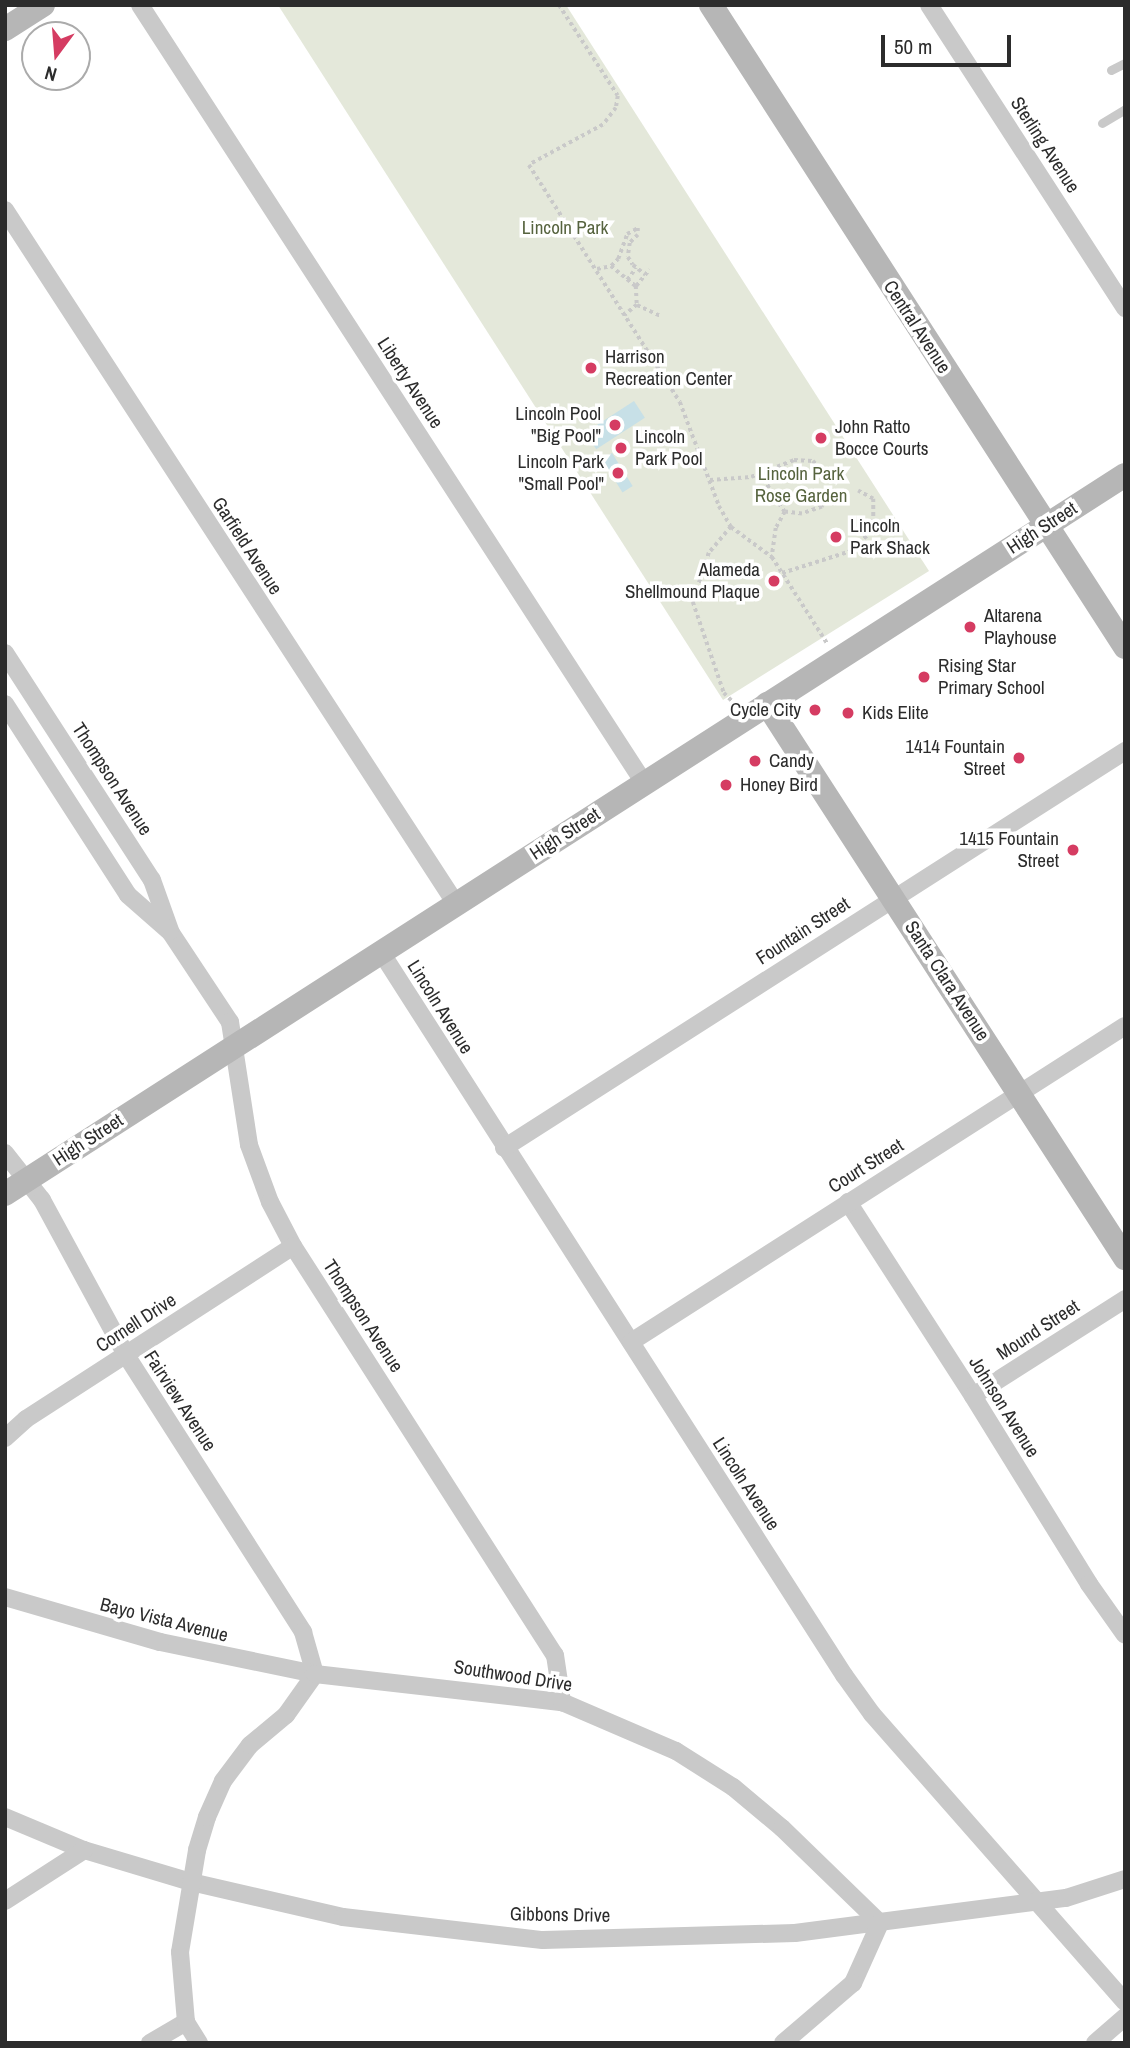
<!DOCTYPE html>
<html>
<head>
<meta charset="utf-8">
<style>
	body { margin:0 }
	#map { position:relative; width:1130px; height:2048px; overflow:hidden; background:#fff; font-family:"Archivo Narrow",sans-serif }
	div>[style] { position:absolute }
	.green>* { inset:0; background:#e4e8da }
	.water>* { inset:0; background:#c7e0e7; transform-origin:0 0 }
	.path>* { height:3.5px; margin-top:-1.75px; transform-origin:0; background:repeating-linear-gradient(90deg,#c9c9c9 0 3.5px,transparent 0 7px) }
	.lane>* { height:9px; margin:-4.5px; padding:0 4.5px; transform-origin:4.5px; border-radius:4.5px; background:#c9c9c9 }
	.street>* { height:18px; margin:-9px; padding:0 9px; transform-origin:9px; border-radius:9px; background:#c9c9c9 }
	.secondary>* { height:24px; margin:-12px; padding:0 12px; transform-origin:12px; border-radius:12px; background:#b6b6b6 }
	.dots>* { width:19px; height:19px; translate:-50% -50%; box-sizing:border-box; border:4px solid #fff; border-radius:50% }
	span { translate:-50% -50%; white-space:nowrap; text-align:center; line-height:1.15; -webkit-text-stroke:7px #fff; paint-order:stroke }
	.street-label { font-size:19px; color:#2c2c2c }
	.park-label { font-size:19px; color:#56633e }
	.poi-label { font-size:19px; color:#2c2c2c }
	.left { translate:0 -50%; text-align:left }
	.right { translate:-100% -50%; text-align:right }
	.frame { position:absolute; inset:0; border:7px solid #2c2c2c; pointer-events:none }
	.north { position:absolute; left:21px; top:21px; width:70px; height:70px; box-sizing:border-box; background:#fff; border:2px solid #ababab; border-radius:50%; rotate:196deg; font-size:19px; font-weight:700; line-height:28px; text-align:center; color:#2c2c2c }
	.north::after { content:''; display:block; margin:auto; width:24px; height:32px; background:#d53c62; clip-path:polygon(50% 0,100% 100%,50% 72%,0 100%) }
	.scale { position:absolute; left:881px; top:35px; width:130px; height:32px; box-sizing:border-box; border:4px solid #2c2c2c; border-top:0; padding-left:9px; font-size:21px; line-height:24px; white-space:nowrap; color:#2c2c2c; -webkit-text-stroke:5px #fff; paint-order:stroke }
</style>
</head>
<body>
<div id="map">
	<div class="green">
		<div style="clip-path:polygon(278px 5px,566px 5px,929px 571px,723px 700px)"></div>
	</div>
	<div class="water">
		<div style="left:634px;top:401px;width:20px;height:58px;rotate:57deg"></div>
		<div style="left:612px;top:453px;width:39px;height:12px;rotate:58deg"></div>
	</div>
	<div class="path">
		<div style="left:559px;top:5px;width:108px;rotate:57deg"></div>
		<div style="left:618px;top:96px;width:12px;rotate:99deg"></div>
		<div style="left:616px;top:108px;width:21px;rotate:127deg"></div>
		<div style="left:603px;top:125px;width:84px;rotate:151.6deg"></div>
		<div style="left:529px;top:165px;width:281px;rotate:57.5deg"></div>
		<div style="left:680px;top:402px;width:111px;rotate:69.4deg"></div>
		<div style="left:719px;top:506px;width:24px;rotate:60deg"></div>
		<div style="left:731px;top:527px;width:51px;rotate:36.2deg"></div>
		<div style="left:772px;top:557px;width:102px;rotate:57.4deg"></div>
		<div style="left:611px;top:266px;width:10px;rotate:-45deg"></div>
		<div style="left:618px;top:259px;width:27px;rotate:-70deg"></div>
		<div style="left:627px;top:234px;width:13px;rotate:-29deg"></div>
		<div style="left:638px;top:228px;width:7px;rotate:90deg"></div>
		<div style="left:638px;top:235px;width:11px;rotate:135deg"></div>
		<div style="left:630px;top:243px;width:14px;rotate:98deg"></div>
		<div style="left:628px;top:257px;width:9px;rotate:58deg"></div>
		<div style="left:633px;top:265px;width:16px;rotate:38deg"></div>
		<div style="left:597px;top:269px;width:14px;rotate:-12deg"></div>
		<div style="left:611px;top:266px;width:32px;rotate:39deg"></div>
		<div style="left:636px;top:286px;width:19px;rotate:87deg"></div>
		<div style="left:637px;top:305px;width:16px;rotate:140deg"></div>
		<div style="left:627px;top:280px;width:15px;rotate:-53deg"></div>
		<div style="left:636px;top:286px;width:21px;rotate:-51deg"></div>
		<div style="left:637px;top:305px;width:26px;rotate:25deg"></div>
		<div style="left:762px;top:472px;width:22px;rotate:66deg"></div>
		<div style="left:771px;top:492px;width:24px;rotate:55deg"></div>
		<div style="left:710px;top:480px;width:41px;rotate:-4.2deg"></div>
		<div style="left:751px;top:477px;width:46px;rotate:-21.6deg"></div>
		<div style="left:794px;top:460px;width:19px;rotate:3deg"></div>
		<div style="left:813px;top:461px;width:12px;rotate:48deg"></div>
		<div style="left:821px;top:470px;width:12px;rotate:55deg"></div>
		<div style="left:828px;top:480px;width:13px;rotate:86deg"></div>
		<div style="left:829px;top:493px;width:16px;rotate:117deg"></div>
		<div style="left:822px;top:507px;width:21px;rotate:161deg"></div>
		<div style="left:802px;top:514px;width:17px;rotate:-173deg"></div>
		<div style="left:785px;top:512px;width:18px;rotate:119deg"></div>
		<div style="left:776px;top:528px;width:29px;rotate:98deg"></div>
		<div style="left:731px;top:527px;width:34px;rotate:130deg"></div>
		<div style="left:709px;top:553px;width:52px;rotate:108.1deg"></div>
		<div style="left:693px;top:602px;width:96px;rotate:71.2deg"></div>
		<div style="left:724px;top:693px;width:16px;rotate:45deg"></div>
		<div style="left:782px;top:573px;width:69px;rotate:-17.7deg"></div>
		<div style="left:848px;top:552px;width:33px;rotate:-41deg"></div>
		<div style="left:873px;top:530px;width:31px;rotate:-90deg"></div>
		<div style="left:873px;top:499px;width:17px;rotate:-152deg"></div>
	</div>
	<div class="lane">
		<div style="left:1111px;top:70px;width:16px;rotate:-27deg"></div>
		<div style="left:1102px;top:123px;width:27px;rotate:-31deg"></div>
	</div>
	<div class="street">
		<div style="left:140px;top:5px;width:927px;rotate:57.06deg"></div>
		<div style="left:929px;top:5px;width:361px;rotate:57.1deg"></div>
		<div style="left:5px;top:210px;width:828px;rotate:56.98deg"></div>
		<div style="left:5px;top:653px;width:270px;rotate:57.1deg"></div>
		<div style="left:152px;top:880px;width:56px;rotate:70.3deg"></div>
		<div style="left:171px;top:933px;width:107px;rotate:56.5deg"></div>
		<div style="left:230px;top:1022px;width:124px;rotate:81.2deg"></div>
		<div style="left:249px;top:1145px;width:61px;rotate:69.8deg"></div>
		<div style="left:270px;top:1202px;width:50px;rotate:62.4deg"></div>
		<div style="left:293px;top:1246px;width:486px;rotate:57.4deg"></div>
		<div style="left:555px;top:1655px;width:48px;rotate:81.5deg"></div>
		<div style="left:5px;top:704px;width:227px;rotate:57.2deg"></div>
		<div style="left:128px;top:895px;width:55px;rotate:41.3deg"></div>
		<div style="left:381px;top:952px;width:859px;rotate:57.37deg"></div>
		<div style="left:844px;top:1675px;width:48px;rotate:54.3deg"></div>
		<div style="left:872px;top:1714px;width:383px;rotate:48.7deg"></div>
		<div style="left:504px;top:1148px;width:737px;rotate:-32.59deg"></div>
		<div style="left:5px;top:1153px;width:60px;rotate:51.8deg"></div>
		<div style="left:42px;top:1200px;width:176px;rotate:61.5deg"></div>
		<div style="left:126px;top:1355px;width:329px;rotate:57.4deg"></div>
		<div style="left:303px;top:1632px;width:44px;rotate:74.1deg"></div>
		<div style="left:315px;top:1674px;width:158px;rotate:-168.3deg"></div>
		<div style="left:160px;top:1642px;width:161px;rotate:-163.8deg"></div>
		<div style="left:848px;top:1202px;width:231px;rotate:57.2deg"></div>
		<div style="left:973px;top:1396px;width:221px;rotate:58.3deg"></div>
		<div style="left:1089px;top:1584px;width:62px;rotate:54.8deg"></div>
		<div style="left:631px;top:1342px;width:586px;rotate:-32.61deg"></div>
		<div style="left:973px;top:1396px;width:180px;rotate:-32.5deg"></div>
		<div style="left:5px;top:1438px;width:28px;rotate:-42deg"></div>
		<div style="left:26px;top:1419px;width:318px;rotate:-32.9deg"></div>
		<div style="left:5px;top:1817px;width:86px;rotate:22.7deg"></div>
		<div style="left:84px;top:1850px;width:112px;rotate:16.7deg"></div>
		<div style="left:191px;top:1882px;width:156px;rotate:13deg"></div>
		<div style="left:343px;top:1917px;width:201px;rotate:6.6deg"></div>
		<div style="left:543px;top:1940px;width:252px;rotate:-1.6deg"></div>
		<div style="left:795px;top:1933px;width:273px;rotate:-7.4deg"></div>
		<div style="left:1066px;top:1898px;width:62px;rotate:-17.9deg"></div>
		<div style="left:5px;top:1901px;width:94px;rotate:-32.8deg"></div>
		<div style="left:150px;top:2043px;width:42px;rotate:-30.3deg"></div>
		<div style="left:199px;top:2043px;width:25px;rotate:-122deg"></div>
		<div style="left:186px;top:2022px;width:70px;rotate:-94.9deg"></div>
		<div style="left:180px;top:1952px;width:103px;rotate:-80.5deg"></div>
		<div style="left:197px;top:1850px;width:34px;rotate:-73deg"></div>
		<div style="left:207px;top:1817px;width:39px;rotate:-66deg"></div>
		<div style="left:223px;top:1781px;width:45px;rotate:-53.1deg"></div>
		<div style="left:250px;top:1745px;width:47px;rotate:-39.8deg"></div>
		<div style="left:286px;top:1715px;width:50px;rotate:-54.7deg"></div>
		<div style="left:315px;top:1674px;width:249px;rotate:6.5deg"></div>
		<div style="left:562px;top:1702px;width:124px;rotate:23.3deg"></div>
		<div style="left:676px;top:1751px;width:67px;rotate:32.3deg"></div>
		<div style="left:733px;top:1787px;width:64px;rotate:39.9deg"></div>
		<div style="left:782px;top:1828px;width:136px;rotate:44.1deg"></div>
		<div style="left:880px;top:1923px;width:66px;rotate:114.2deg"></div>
		<div style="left:853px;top:1983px;width:92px;rotate:139.4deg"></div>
		<div style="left:1095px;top:2043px;width:40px;rotate:-41deg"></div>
	</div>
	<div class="secondary">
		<div style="left:711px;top:5px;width:764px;rotate:57.18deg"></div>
		<div style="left:5px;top:29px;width:45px;rotate:-32.3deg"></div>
		<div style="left:767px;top:704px;width:660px;rotate:57.13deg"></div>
		<div style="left:5px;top:1194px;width:1331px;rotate:-32.7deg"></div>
	</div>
	<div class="dots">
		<div style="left:591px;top:368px;background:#d53c62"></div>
		<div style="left:615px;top:425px;background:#d53c62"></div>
		<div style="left:821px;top:438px;background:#d53c62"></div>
		<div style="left:621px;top:448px;background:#d53c62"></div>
		<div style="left:618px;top:473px;background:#d53c62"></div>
		<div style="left:836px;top:537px;background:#d53c62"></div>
		<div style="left:774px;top:581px;background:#d53c62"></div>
		<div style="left:970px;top:627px;background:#d53c62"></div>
		<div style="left:924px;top:677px;background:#d53c62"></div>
		<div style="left:815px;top:710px;background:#d53c62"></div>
		<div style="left:848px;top:713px;background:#d53c62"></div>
		<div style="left:1019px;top:758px;background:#d53c62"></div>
		<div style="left:755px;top:761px;background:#d53c62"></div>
		<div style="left:726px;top:785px;background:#d53c62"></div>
		<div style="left:1073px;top:850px;background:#d53c62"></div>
	</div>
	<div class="street-label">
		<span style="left:1045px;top:145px;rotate:57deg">Sterling Avenue</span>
		<span style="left:917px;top:327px;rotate:57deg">Central Avenue</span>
		<span style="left:410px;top:383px;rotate:57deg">Liberty Avenue</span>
		<span style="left:1042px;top:528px;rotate:-33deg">High Street</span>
		<span style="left:247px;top:546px;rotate:57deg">Garfield Avenue</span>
		<span style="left:112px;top:779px;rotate:57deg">Thompson Avenue</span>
		<span style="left:565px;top:834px;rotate:-33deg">High Street</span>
		<span style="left:803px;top:931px;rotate:-33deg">Fountain Street</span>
		<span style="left:947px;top:981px;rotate:57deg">Santa Clara Avenue</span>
		<span style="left:440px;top:1007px;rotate:58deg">Lincoln Avenue</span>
		<span style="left:88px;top:1140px;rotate:-33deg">High Street</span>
		<span style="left:866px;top:1166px;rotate:-32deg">Court Street</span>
		<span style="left:363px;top:1316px;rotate:57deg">Thompson Avenue</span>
		<span style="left:136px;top:1323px;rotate:-33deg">Cornell Drive</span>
		<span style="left:1038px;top:1330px;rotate:-33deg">Mound Street</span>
		<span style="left:180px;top:1401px;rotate:57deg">Fairview Avenue</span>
		<span style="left:1004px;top:1407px;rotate:58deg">Johnson Avenue</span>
		<span style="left:746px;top:1484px;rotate:57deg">Lincoln Avenue</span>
		<span style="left:164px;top:1620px;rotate:14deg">Bayo Vista Avenue</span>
		<span style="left:513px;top:1676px;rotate:9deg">Southwood Drive</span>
		<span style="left:560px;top:1915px;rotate:1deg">Gibbons Drive</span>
	</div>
	<div class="park-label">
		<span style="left:565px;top:228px">Lincoln Park</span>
		<span style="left:801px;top:485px">Lincoln Park<br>Rose Garden</span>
	</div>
	<div class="poi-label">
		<span class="left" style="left:605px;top:368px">Harrison<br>Recreation Center</span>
		<span class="right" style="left:601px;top:425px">Lincoln Pool<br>"Big Pool"</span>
		<span class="left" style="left:835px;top:438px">John Ratto<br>Bocce Courts</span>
		<span class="left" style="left:635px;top:448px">Lincoln<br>Park Pool</span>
		<span class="right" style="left:604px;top:473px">Lincoln Park<br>"Small Pool"</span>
		<span class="left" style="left:850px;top:537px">Lincoln<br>Park Shack</span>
		<span class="right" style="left:760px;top:581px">Alameda<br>Shellmound Plaque</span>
		<span class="left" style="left:984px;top:627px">Altarena<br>Playhouse</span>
		<span class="left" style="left:938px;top:677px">Rising Star<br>Primary School</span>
		<span class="right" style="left:801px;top:710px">Cycle City</span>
		<span class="left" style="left:862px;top:713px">Kids Elite</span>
		<span class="right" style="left:1005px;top:758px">1414 Fountain<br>Street</span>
		<span class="left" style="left:769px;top:761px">Candy</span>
		<span class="left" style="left:740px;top:785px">Honey Bird</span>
		<span class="right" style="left:1059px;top:850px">1415 Fountain<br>Street</span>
	</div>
	<div class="frame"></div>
	<div class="north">N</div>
	<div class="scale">50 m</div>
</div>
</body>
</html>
